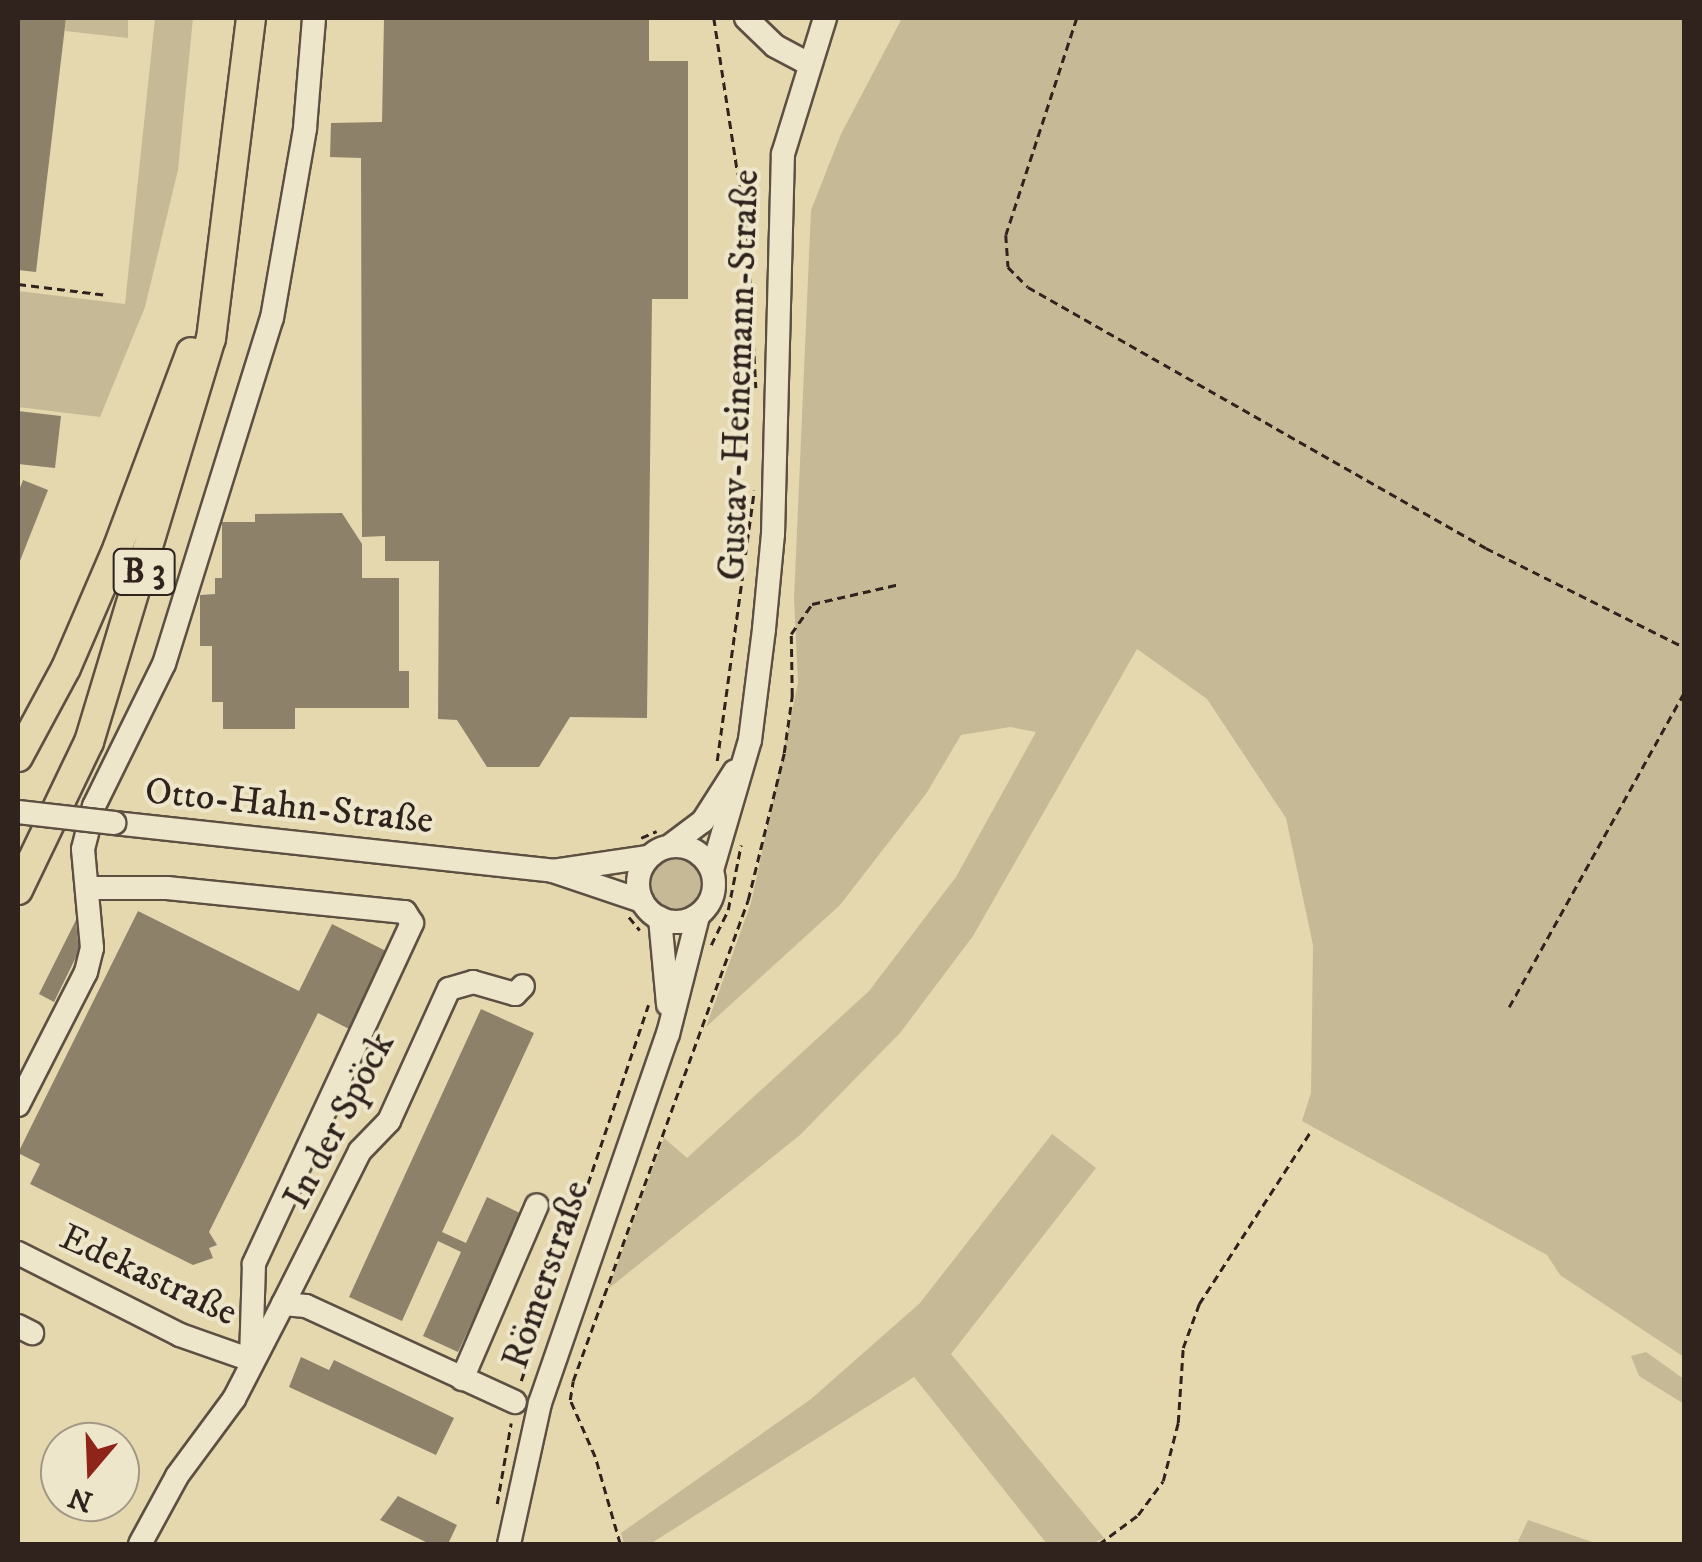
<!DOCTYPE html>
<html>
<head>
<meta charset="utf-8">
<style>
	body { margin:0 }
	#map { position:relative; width:1702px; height:1562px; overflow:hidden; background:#e5d8af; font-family:"IM FELL DW Pica",serif }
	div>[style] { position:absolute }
	.green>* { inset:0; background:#c6b996 }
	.round { border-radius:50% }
	.building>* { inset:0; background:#8e8169 }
	.path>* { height:2.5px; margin-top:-1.25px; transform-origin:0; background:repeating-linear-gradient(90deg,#30231d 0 8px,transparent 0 13px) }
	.roads { filter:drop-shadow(2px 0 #5d5042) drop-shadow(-2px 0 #5d5042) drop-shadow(0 2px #5d5042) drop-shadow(0 -2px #5d5042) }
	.minor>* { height:22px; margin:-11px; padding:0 11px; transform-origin:11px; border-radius:11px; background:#eee6cb }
	.minor>.ring { margin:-11px; padding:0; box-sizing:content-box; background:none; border:22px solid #eee6cb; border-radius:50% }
	.major>* { height:28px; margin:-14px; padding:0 14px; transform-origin:14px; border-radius:14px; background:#e5d8af }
	.bridges { filter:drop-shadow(2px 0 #5d5042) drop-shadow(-2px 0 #5d5042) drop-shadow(0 2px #5d5042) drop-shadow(0 -2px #5d5042) }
	.minor-bridge>* { height:22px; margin:-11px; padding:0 11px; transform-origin:11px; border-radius:11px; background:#eee6cb }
	span { translate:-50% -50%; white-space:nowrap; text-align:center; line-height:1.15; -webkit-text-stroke:8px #eee6cb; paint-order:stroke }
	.shield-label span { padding:2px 8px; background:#eee6cb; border:2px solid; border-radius:8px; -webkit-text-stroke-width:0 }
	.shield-label { font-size:35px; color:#30231d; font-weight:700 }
	.street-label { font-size:38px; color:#30231d }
	.frame { position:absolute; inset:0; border:20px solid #30231d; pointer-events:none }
	.north { position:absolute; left:40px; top:1422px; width:100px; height:100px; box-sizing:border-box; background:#eee6cb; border:2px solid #a29885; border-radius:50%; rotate:199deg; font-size:28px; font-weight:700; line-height:40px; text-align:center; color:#30231d }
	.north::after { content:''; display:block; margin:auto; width:35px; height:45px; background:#8f2418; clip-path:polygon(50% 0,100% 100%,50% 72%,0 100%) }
</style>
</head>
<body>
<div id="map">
	<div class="green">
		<div style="clip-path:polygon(66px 18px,128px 18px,128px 38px,65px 31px)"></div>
		<div style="clip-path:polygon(155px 18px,193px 18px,178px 170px,145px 307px,100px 417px,18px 407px,18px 291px,125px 304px)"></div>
		<div style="clip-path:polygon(902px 18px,1684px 18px,1684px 1357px,1560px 1275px,1547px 1255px,1302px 1121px,1311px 1093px,1313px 945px,1286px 818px,1207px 699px,1137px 649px,973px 936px,900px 1033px,800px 1135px,608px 1289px,664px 1138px,687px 1158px,869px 991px,956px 877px,1036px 732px,1010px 727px,961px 735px,926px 794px,840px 905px,706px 1027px,751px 903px,798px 683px,794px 599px,811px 210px,841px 134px)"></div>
		<div class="round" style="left:650px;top:852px;width:58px;height:58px"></div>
		<div style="clip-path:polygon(1052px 1134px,1096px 1168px,951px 1354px,1104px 1538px,1092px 1544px,1047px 1544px,914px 1377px,650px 1544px,624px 1544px,621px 1533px,811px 1399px,920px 1303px)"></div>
		<div style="clip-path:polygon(1646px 1352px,1684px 1379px,1684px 1404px,1639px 1376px,1631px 1356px)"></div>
		<div style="clip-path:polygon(1528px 1520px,1598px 1544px,1517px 1544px)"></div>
	</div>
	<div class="building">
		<div style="clip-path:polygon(18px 18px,66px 18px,36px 272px,18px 270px)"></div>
		<div style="clip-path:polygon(384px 18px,649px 18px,649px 61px,688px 61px,688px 299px,652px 299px,647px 718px,570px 717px,539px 767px,487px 767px,457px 720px,438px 719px,439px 561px,385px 561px,385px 536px,362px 537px,361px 158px,330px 157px,331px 123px,382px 122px)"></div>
		<div style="clip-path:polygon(18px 411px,61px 416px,55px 468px,18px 464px)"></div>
		<div style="clip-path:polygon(23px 480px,48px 490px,18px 566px,18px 493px)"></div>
		<div style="clip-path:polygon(342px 513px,362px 544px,362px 578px,399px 578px,399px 671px,409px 671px,409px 708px,295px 708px,295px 729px,223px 729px,223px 702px,212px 702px,212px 646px,200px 646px,200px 595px,215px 594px,215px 578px,222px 578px,222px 522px,255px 522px,255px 514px)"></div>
		<div style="clip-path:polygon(138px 911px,299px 991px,332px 924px,388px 952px,349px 1029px,318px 1013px,209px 1232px,217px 1245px,209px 1248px,213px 1258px,193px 1265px,30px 1184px,40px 1164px,18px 1153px)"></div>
		<div style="clip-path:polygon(76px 920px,79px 951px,54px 1002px,39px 994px)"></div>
		<div style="clip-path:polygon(481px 1009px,534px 1033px,442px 1232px,466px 1243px,487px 1197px,522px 1214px,458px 1352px,423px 1336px,461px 1252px,438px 1241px,402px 1321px,349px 1297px)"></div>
		<div style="clip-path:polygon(301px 1357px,329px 1370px,334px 1360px,454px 1418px,436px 1455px,289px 1387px)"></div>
		<div style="clip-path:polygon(398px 1496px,457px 1525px,448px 1544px,430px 1544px,380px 1520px)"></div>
	</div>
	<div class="path">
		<div style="left:714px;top:18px;width:224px;rotate:81.3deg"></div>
		<div style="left:748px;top:239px;width:149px;rotate:86.9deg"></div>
		<div style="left:1077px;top:18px;width:228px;rotate:108.1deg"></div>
		<div style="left:1006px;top:235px;width:32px;rotate:86deg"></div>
		<div style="left:1008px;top:267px;width:28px;rotate:45deg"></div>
		<div style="left:1028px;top:287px;width:527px;rotate:29.68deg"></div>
		<div style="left:1486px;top:548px;width:221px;rotate:26.6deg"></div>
		<div style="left:18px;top:284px;width:90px;rotate:7deg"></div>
		<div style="left:717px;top:761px;width:273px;rotate:-82.2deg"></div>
		<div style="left:641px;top:838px;width:17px;rotate:-24deg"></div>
		<div style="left:629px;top:917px;width:17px;rotate:50deg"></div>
		<div style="left:711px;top:945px;width:39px;rotate:-64deg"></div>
		<div style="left:728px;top:910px;width:66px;rotate:-78.7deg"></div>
		<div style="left:1509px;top:1007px;width:359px;rotate:-60.9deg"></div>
		<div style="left:521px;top:1381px;width:397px;rotate:-71.3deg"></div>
		<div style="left:497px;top:1504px;width:82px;rotate:-80.2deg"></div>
		<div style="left:620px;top:1544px;width:91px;rotate:-106deg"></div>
		<div style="left:595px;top:1457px;width:62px;rotate:-113.7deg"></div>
		<div style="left:570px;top:1400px;width:19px;rotate:-81deg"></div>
		<div style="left:573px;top:1381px;width:512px;rotate:-70.01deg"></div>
		<div style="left:748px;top:900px;width:151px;rotate:-76.2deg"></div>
		<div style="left:784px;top:753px;width:58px;rotate:-82deg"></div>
		<div style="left:792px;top:696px;width:62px;rotate:-90.9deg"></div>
		<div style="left:791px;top:634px;width:37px;rotate:-55deg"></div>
		<div style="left:812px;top:604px;width:90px;rotate:-12.8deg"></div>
		<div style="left:1099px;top:1544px;width:49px;rotate:-36.6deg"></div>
		<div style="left:1138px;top:1515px;width:42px;rotate:-53.7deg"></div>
		<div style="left:1163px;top:1481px;width:60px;rotate:-75.5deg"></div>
		<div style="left:1178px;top:1423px;width:75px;rotate:-86.2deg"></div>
		<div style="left:1183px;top:1348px;width:47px;rotate:-70deg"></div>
		<div style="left:1199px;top:1304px;width:206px;rotate:-57.1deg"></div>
	</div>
	<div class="roads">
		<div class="minor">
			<div style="left:746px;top:18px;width:40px;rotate:44deg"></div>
			<div style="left:775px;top:46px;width:36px;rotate:28deg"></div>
			<div style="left:114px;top:823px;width:442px;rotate:6.2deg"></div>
			<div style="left:553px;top:871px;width:94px;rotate:18.6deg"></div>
			<div style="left:671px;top:845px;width:40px;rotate:-37deg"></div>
			<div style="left:703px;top:821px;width:59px;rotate:-57.4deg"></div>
			<div class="ring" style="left:638px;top:846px;width:54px;height:54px"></div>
			<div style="left:712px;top:870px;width:135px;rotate:-73.7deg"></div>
			<div style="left:750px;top:740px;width:112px;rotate:-82.8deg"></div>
			<div style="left:764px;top:629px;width:95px;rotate:-84.6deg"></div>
			<div style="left:773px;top:534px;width:380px;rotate:-88.5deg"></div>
			<div style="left:783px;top:154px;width:142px;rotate:-72.8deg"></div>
			<div style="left:553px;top:871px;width:96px;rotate:-8.4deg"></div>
			<div style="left:88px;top:888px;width:79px"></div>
			<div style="left:167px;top:888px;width:239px;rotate:5.8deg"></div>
			<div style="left:405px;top:912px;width:13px;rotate:58deg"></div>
			<div style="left:412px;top:923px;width:376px;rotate:114.9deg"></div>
			<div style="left:254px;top:1264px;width:96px;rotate:91.8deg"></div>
			<div style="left:660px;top:918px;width:87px;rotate:84.7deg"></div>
			<div style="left:18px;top:1105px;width:149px;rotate:-62.9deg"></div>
			<div style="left:86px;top:972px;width:25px;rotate:-76deg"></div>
			<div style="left:92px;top:948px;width:99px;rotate:-95.2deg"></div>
			<div style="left:83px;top:849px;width:44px;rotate:-75.7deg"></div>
			<div style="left:94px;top:806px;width:158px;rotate:-63.8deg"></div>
			<div style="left:164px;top:664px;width:362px;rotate:-72.7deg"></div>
			<div style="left:272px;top:318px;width:193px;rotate:-80.1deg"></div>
			<div style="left:305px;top:128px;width:110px;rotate:-85.3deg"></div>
			<div style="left:18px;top:1253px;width:182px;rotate:26.8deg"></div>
			<div style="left:180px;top:1335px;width:75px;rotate:19.4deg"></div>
			<div style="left:283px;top:1304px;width:171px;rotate:-63.3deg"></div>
			<div style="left:360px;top:1151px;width:42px;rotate:-46deg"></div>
			<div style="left:389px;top:1121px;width:145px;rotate:-65.6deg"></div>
			<div style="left:449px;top:989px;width:25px;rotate:-16deg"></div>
			<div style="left:473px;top:982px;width:44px;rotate:15.9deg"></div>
			<div style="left:515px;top:994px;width:11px;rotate:-45deg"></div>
			<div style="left:18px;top:1326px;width:16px;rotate:27deg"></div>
			<div style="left:462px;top:1379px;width:189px;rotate:-66.7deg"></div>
			<div style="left:140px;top:1544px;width:77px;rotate:-61.4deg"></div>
			<div style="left:177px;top:1476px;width:96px;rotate:-53.5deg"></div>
			<div style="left:234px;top:1399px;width:107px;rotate:-62.7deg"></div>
			<div style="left:283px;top:1304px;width:23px;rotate:5deg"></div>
			<div style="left:306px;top:1306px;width:230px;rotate:24.7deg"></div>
			<div style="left:509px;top:1544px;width:144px;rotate:-77.6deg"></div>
			<div style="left:540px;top:1403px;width:391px;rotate:-70.9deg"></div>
			<div style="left:668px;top:1034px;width:122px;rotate:-75.7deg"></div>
		</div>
		<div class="major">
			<div style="left:18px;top:757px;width:101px;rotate:-61.7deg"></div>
			<div style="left:66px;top:668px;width:132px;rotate:-66.7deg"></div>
			<div style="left:118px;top:547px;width:208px;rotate:-69.5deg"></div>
			<div style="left:18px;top:890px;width:164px;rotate:-64.4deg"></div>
			<div style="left:89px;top:742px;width:421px;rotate:-73.2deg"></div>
			<div style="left:211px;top:339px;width:323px;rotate:-82.9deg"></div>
		</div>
	</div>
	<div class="bridges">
		<div class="minor-bridge">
			<div style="left:18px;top:812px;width:97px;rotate:6.5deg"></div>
		</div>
	</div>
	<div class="shield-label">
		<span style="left:144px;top:572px">B 3</span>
	</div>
	<div class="street-label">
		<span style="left:740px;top:375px;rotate:-88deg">Gustav-Heinemann-Straße</span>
		<span style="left:289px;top:807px;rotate:6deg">Otto-Hahn-Straße</span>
		<span style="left:340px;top:1121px;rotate:-62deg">In der Spöck</span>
		<span style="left:547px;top:1275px;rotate:-71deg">Römerstraße</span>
		<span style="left:148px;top:1276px;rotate:25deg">Edekastraße</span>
	</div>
	<div class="frame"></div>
	<div class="north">N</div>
</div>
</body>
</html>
